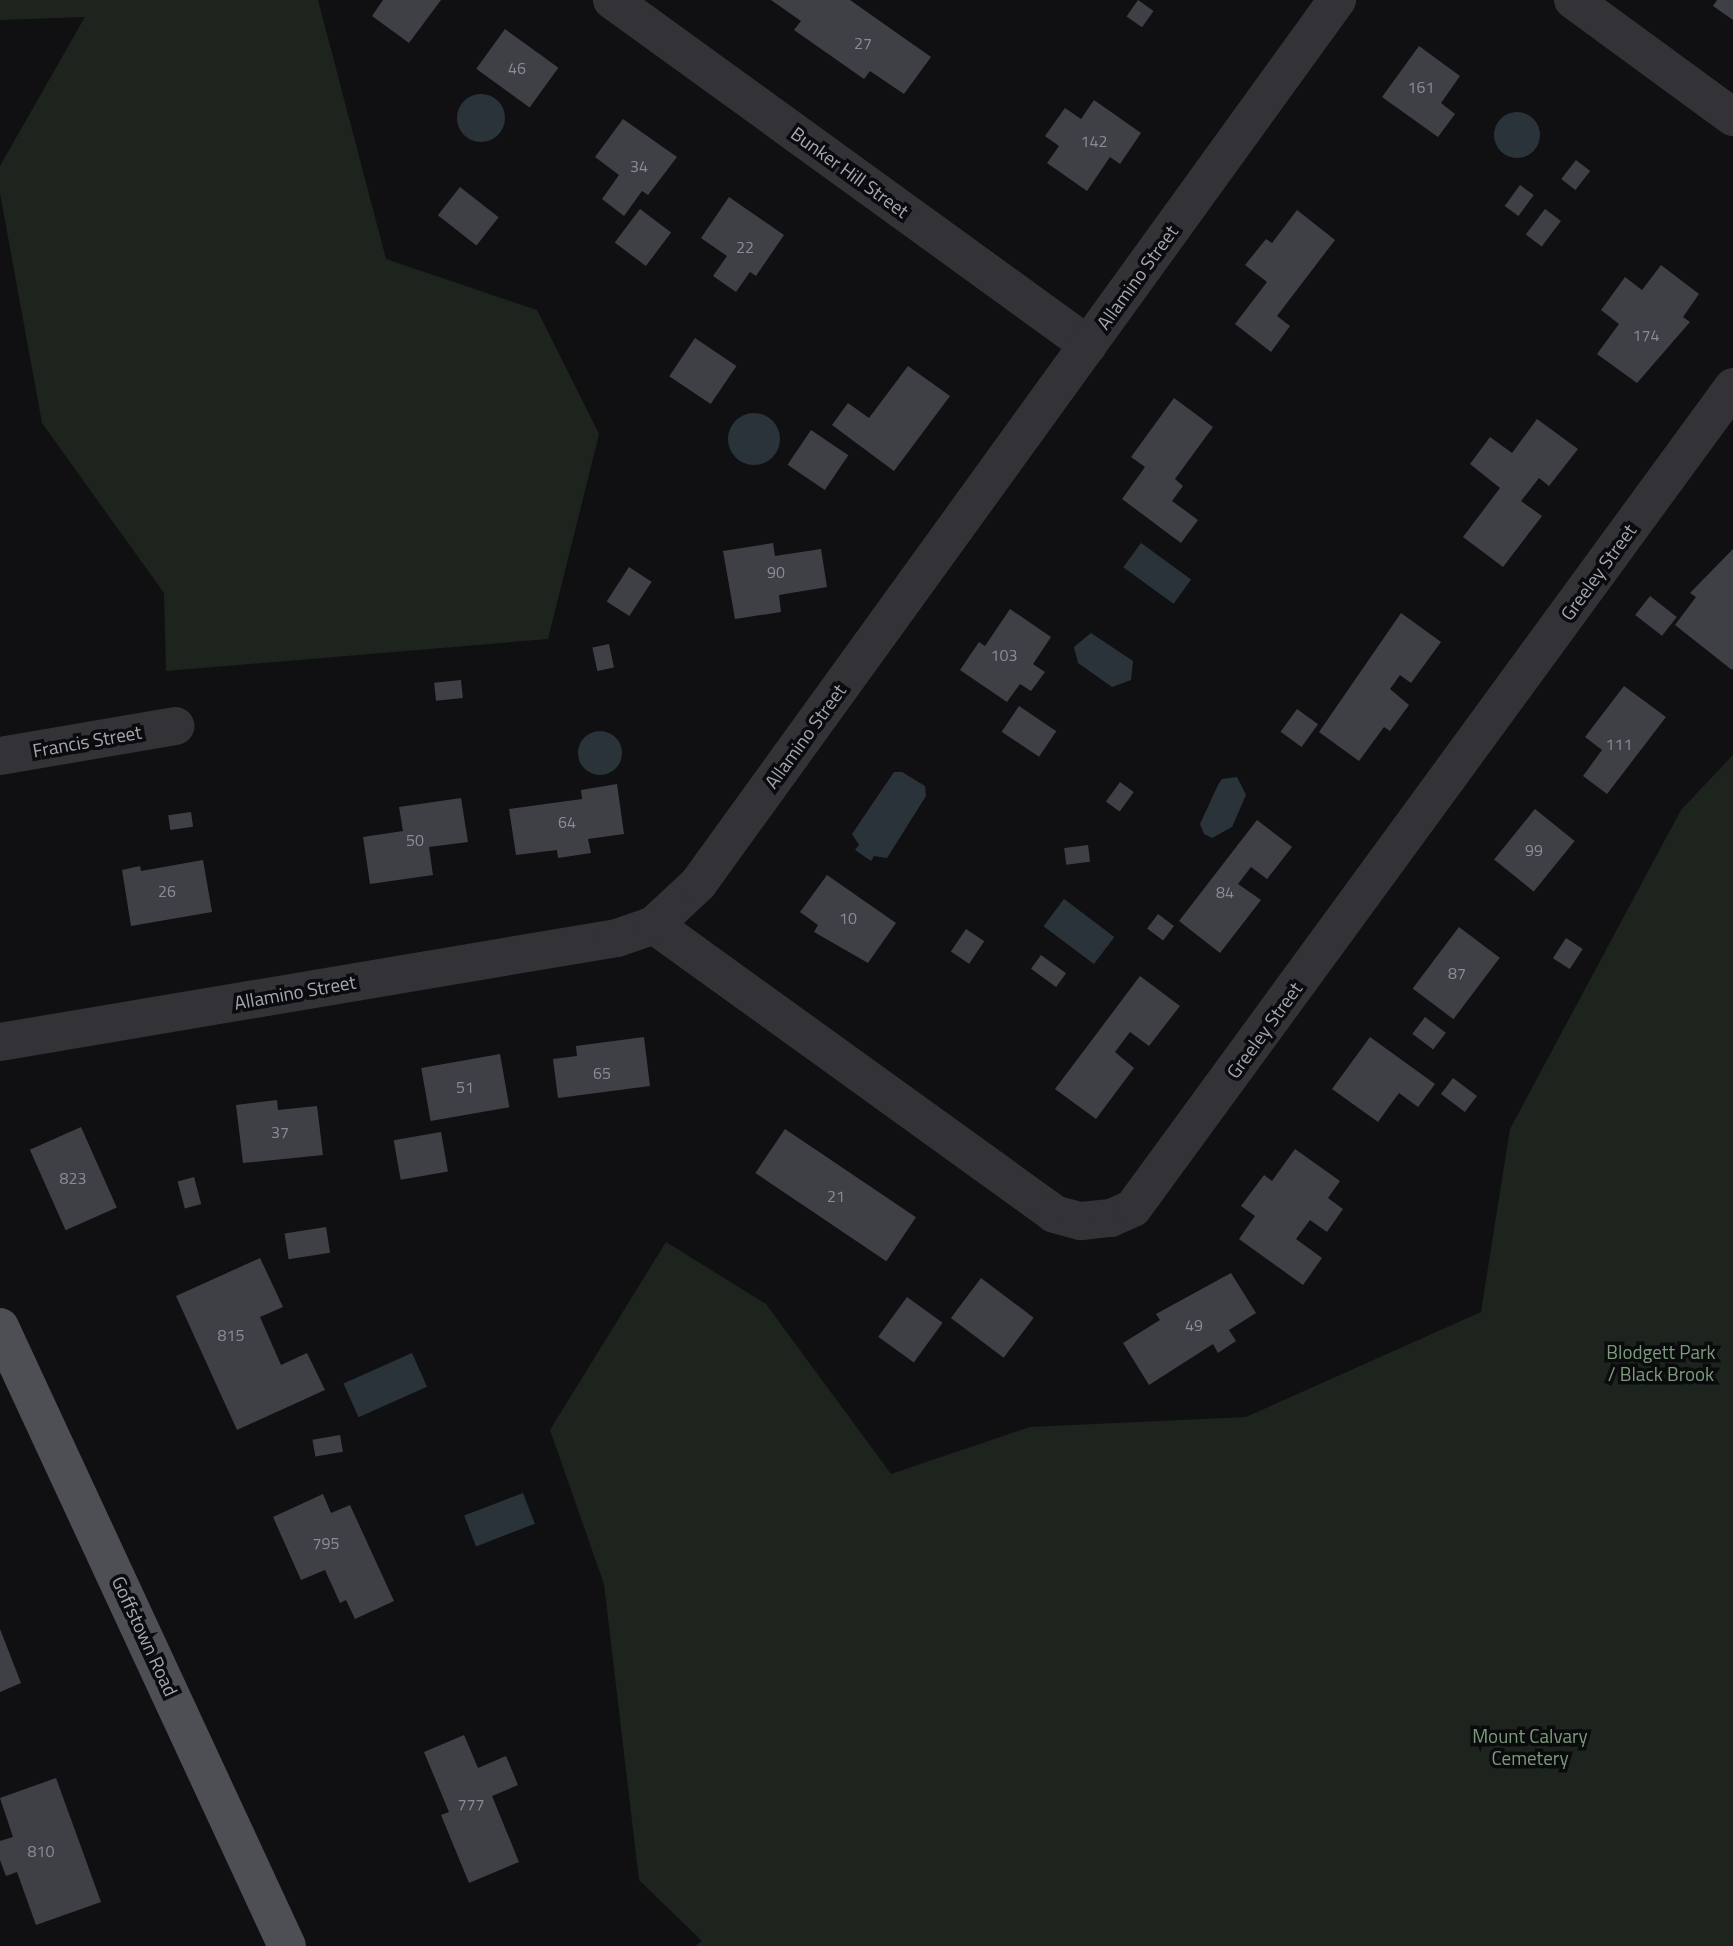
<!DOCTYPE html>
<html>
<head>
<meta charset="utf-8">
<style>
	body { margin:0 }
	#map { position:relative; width:1733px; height:1946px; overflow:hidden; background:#101012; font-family:"Titillium Web",sans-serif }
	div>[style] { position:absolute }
	.green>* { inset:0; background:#1d241e }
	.water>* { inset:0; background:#2b333a; transform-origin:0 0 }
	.round { border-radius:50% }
	.building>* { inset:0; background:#3f4045; transform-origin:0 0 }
	.minor>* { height:38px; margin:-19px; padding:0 19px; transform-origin:19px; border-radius:19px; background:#323237 }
	.major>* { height:38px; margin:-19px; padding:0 19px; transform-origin:19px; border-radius:19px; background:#4e4f55 }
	span { translate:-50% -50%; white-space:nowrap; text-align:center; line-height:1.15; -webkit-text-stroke:7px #0b0b0d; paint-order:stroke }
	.number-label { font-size:16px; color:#898d97 }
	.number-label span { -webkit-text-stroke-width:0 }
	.street-label { font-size:19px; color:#a2a7b2 }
	.park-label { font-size:19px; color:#7a9c7c }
</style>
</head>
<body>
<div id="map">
	<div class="green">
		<div style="clip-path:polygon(0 0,318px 0,386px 259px,537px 310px,599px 434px,548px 639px,166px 671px,164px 593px,42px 423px,0 193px,0 166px,85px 17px,0 20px)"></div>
		<div style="clip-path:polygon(1733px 755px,1733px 1946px,695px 1946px,702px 1941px,639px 1880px,604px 1584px,550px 1430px,666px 1242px,766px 1304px,891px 1474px,1030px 1427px,1246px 1417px,1481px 1312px,1510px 1129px,1681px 810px)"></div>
	</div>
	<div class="water">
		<div class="round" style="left:457px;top:94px;width:48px;height:48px"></div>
		<div class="round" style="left:1494px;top:112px;width:46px;height:46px"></div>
		<div class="round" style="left:728px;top:413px;width:52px;height:52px"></div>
		<div style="left:1141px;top:543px;width:62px;height:30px;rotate:36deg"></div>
		<div style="clip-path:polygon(1091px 633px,1133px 661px,1131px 680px,1112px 687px,1078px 663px,1074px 647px)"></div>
		<div class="round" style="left:578px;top:731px;width:44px;height:44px"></div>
		<div style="clip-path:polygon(894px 772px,902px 772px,925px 786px,926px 796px,887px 858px,874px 856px,871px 861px,855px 850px,859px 845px,852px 834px)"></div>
		<div style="clip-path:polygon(1237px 777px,1246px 795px,1232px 827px,1212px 838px,1204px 834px,1200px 824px,1218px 785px,1222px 779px)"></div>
		<div style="left:1064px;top:899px;width:63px;height:34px;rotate:37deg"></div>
		<div style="left:412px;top:1353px;width:37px;height:75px;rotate:66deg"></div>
		<div style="left:523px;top:1493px;width:33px;height:63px;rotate:69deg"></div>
	</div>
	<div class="building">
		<div style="clip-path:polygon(383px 0,441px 0,409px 43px,372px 16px)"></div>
		<div style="clip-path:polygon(771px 0,850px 0,931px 57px,904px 94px,870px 71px,864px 79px,794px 30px,801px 21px)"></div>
		<div style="left:1138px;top:0;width:19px;height:20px;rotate:35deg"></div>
		<div style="clip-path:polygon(1717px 0,1733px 0,1733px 20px,1713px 6px)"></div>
		<div style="left:505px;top:29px;width:66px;height:49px;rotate:36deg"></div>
		<div style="clip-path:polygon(1419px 46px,1460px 76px,1441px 103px,1455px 114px,1438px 137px,1382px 97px)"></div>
		<div style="clip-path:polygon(1094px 100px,1141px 133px,1120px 164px,1110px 157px,1087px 191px,1047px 163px,1059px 146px,1045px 136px,1065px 108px,1081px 119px)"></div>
		<div style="clip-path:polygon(623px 119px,677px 157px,648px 195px,642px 191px,624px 216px,602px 199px,619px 175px,595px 157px)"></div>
		<div style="left:1576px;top:160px;width:18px;height:24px;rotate:38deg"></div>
		<div style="left:1520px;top:185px;width:17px;height:26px;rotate:36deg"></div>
		<div style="left:460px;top:187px;width:49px;height:36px;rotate:38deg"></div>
		<div style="clip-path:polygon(729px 197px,784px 235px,756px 276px,750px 272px,736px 292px,713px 276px,727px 256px,701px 238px)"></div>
		<div style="left:640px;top:209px;width:39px;height:42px;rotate:37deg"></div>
		<div style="left:1545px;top:209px;width:20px;height:32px;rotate:37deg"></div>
		<div style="clip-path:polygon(1297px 210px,1335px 240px,1277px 316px,1290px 326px,1271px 352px,1235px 324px,1267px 282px,1245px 265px,1266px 239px,1272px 243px)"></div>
		<div style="clip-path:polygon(1661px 265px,1699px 294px,1683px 317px,1690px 322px,1637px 383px,1597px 354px,1619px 324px,1601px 310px,1625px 277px,1642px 290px)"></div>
		<div style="left:695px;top:338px;width:50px;height:46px;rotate:34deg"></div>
		<div style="clip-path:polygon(908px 366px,950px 396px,894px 471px,832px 425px,848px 403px,869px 418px)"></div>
		<div style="clip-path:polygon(1174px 398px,1213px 427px,1175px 479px,1183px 486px,1172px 501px,1198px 520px,1181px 543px,1122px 499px,1145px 467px,1131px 457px)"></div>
		<div style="clip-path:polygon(1537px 419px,1578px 449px,1549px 486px,1539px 478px,1521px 501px,1542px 516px,1503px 567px,1463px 537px,1500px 488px,1470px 464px,1490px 437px,1512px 453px)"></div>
		<div style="left:811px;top:430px;width:45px;height:42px;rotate:34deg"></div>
		<div style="clip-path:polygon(773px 543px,775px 556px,821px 549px,827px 587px,779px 595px,781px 612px,735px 619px,723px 551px)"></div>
		<div style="clip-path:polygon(1733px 549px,1733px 668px,1732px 670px,1675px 625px,1696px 597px,1690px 593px)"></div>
		<div style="left:629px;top:567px;width:27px;height:41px;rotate:33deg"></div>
		<div style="left:1650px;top:596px;width:34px;height:24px;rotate:38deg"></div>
		<div style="clip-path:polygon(1010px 609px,1051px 637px,1033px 664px,1045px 672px,1031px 691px,1020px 684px,1007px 702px,960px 670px,979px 642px,985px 646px)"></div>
		<div style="clip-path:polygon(1401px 613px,1441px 642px,1411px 683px,1400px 675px,1390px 689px,1409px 705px,1390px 731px,1384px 727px,1359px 761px,1319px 732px)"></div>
		<div style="left:609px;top:644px;width:24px;height:17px;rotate:78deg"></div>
		<div style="left:461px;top:680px;width:18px;height:27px;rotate:84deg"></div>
		<div style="clip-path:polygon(1624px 686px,1666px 717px,1607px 794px,1583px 776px,1602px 750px,1585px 737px)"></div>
		<div style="left:1019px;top:706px;width:45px;height:31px;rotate:34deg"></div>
		<div style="left:1297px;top:709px;width:26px;height:28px;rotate:36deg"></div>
		<div style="left:1120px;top:782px;width:17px;height:24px;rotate:36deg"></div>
		<div style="clip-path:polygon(617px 784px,624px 834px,588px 839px,591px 853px,558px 858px,557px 850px,516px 855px,509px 809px,582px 799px,581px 790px)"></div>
		<div style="clip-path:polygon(461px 798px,468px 842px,429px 847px,433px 875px,370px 884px,363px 837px,403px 831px,399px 807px)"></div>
		<div style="left:1535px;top:809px;width:51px;height:65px;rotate:39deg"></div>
		<div style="left:191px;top:812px;width:15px;height:23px;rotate:82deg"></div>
		<div style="clip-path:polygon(1257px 820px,1292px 847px,1267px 879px,1251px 867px,1238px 884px,1261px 900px,1220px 953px,1179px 921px)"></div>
		<div style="left:1088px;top:845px;width:17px;height:24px;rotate:83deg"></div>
		<div style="clip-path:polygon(203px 860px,212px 912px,131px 926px,122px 870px,140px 866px,141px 871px)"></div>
		<div style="clip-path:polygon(827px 875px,896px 923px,868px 963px,814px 932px,818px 925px,800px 912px)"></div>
		<div style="left:1158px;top:914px;width:20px;height:18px;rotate:37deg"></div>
		<div style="left:1459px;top:927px;width:51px;height:77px;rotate:37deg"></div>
		<div style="left:966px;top:929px;width:22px;height:27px;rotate:34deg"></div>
		<div style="left:1566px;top:938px;width:20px;height:24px;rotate:33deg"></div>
		<div style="left:1041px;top:955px;width:31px;height:17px;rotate:36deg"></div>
		<div style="clip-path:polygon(1140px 976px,1180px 1006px,1149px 1046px,1130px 1032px,1115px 1052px,1134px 1068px,1096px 1119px,1055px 1089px)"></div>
		<div style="left:1425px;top:1017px;width:26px;height:21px;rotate:37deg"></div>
		<div style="clip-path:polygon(644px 1037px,650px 1086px,558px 1098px,553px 1059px,577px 1056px,576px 1046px)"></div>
		<div style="clip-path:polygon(1370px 1037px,1435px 1084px,1418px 1107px,1399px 1093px,1378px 1122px,1332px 1089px)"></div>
		<div style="left:500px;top:1054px;width:54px;height:80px;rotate:80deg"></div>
		<div style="left:1453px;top:1078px;width:30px;height:20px;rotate:37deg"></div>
		<div style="clip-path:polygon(277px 1100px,278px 1110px,317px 1106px,323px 1155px,243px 1163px,236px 1105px)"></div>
		<div style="left:81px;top:1127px;width:88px;height:56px;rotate:66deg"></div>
		<div style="left:785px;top:1129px;width:158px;height:53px;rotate:34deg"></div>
		<div style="left:441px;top:1132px;width:40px;height:48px;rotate:80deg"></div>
		<div style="clip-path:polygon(1295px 1149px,1340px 1181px,1328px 1198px,1343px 1209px,1327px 1232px,1310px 1220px,1296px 1239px,1322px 1258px,1303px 1285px,1239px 1239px,1255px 1216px,1241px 1206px,1264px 1175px,1272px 1181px)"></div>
		<div style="left:194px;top:1177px;width:28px;height:17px;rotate:75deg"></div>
		<div style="left:326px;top:1227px;width:26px;height:42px;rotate:81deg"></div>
		<div style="clip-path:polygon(260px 1258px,283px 1307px,260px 1317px,281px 1365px,307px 1353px,325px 1390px,237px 1430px,176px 1296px)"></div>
		<div style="clip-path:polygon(1231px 1273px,1256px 1313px,1229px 1330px,1236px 1341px,1218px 1353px,1213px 1344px,1149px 1385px,1123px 1343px,1160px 1320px,1156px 1314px)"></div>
		<div style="left:981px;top:1278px;width:66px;height:50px;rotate:37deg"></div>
		<div style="left:907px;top:1297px;width:44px;height:49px;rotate:36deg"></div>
		<div style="left:340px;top:1435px;width:17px;height:28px;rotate:80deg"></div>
		<div style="clip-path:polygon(323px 1494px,331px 1513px,350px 1505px,394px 1601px,355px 1619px,346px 1600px,340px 1603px,325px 1570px,301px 1580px,273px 1517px)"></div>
		<div style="clip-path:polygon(0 1629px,21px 1683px,0 1692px)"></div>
		<div style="clip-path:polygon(464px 1735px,478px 1768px,506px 1756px,518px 1785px,492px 1796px,519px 1862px,469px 1883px,441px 1815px,449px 1812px,424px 1752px)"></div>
		<div style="clip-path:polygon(56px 1778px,101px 1902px,36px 1925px,17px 1872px,6px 1876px,0 1860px,0 1841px,13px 1837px,0 1798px)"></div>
	</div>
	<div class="minor">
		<div style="left:612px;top:0;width:588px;rotate:35.93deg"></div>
		<div style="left:1573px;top:0;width:198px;rotate:36.2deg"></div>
		<div style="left:0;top:756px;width:178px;rotate:-9.7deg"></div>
		<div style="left:654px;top:925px;width:493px;rotate:35.8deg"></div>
		<div style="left:1054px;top:1214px;width:28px;rotate:15deg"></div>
		<div style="left:1081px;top:1221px;width:30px;rotate:-6deg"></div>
		<div style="left:1111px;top:1218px;width:24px;rotate:-24deg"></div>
		<div style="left:1133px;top:1208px;width:1017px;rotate:-53.84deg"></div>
		<div style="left:0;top:1042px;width:626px;rotate:-9.57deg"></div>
		<div style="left:617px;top:938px;width:39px;rotate:-19deg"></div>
		<div style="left:654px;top:925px;width:60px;rotate:-43deg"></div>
		<div style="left:698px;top:884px;width:1091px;rotate:-54.14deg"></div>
	</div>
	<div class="major">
		<div style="left:0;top:1327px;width:682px;rotate:65.13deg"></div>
	</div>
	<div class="number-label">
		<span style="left:863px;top:43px">27</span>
		<span style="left:517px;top:68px">46</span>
		<span style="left:1421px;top:87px">161</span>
		<span style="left:1094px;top:141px">142</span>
		<span style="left:639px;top:166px">34</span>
		<span style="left:745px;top:247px">22</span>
		<span style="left:1646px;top:335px">174</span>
		<span style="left:776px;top:572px">90</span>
		<span style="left:1004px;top:655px">103</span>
		<span style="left:1619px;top:744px">111</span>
		<span style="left:567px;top:822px">64</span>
		<span style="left:415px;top:840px">50</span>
		<span style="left:1534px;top:850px">99</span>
		<span style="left:167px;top:891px">26</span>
		<span style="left:1225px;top:892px">84</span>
		<span style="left:848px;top:918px">10</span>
		<span style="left:1457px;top:973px">87</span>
		<span style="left:602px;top:1073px">65</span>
		<span style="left:465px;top:1087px">51</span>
		<span style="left:280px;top:1132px">37</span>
		<span style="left:73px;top:1178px">823</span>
		<span style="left:836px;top:1196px">21</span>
		<span style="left:1194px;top:1325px">49</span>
		<span style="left:231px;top:1335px">815</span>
		<span style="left:326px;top:1543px">795</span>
		<span style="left:471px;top:1804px">777</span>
		<span style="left:41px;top:1851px">810</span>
	</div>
	<div class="street-label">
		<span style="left:850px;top:172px;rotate:36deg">Bunker Hill Street</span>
		<span style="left:1137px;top:277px;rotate:-54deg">Allamino Street</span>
		<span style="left:1598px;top:572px;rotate:-54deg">Greeley Street</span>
		<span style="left:805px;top:736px;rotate:-54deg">Allamino Street</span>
		<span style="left:87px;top:741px;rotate:-10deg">Francis Street</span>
		<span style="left:295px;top:992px;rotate:-10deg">Allamino Street</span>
		<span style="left:1264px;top:1030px;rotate:-54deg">Greeley Street</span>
		<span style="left:145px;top:1636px;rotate:65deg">Goffstown Road</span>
	</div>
	<div class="park-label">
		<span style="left:1661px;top:1363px">Blodgett Park<br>/ Black Brook</span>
		<span style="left:1530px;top:1747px">Mount Calvary<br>Cemetery</span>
	</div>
</div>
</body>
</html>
